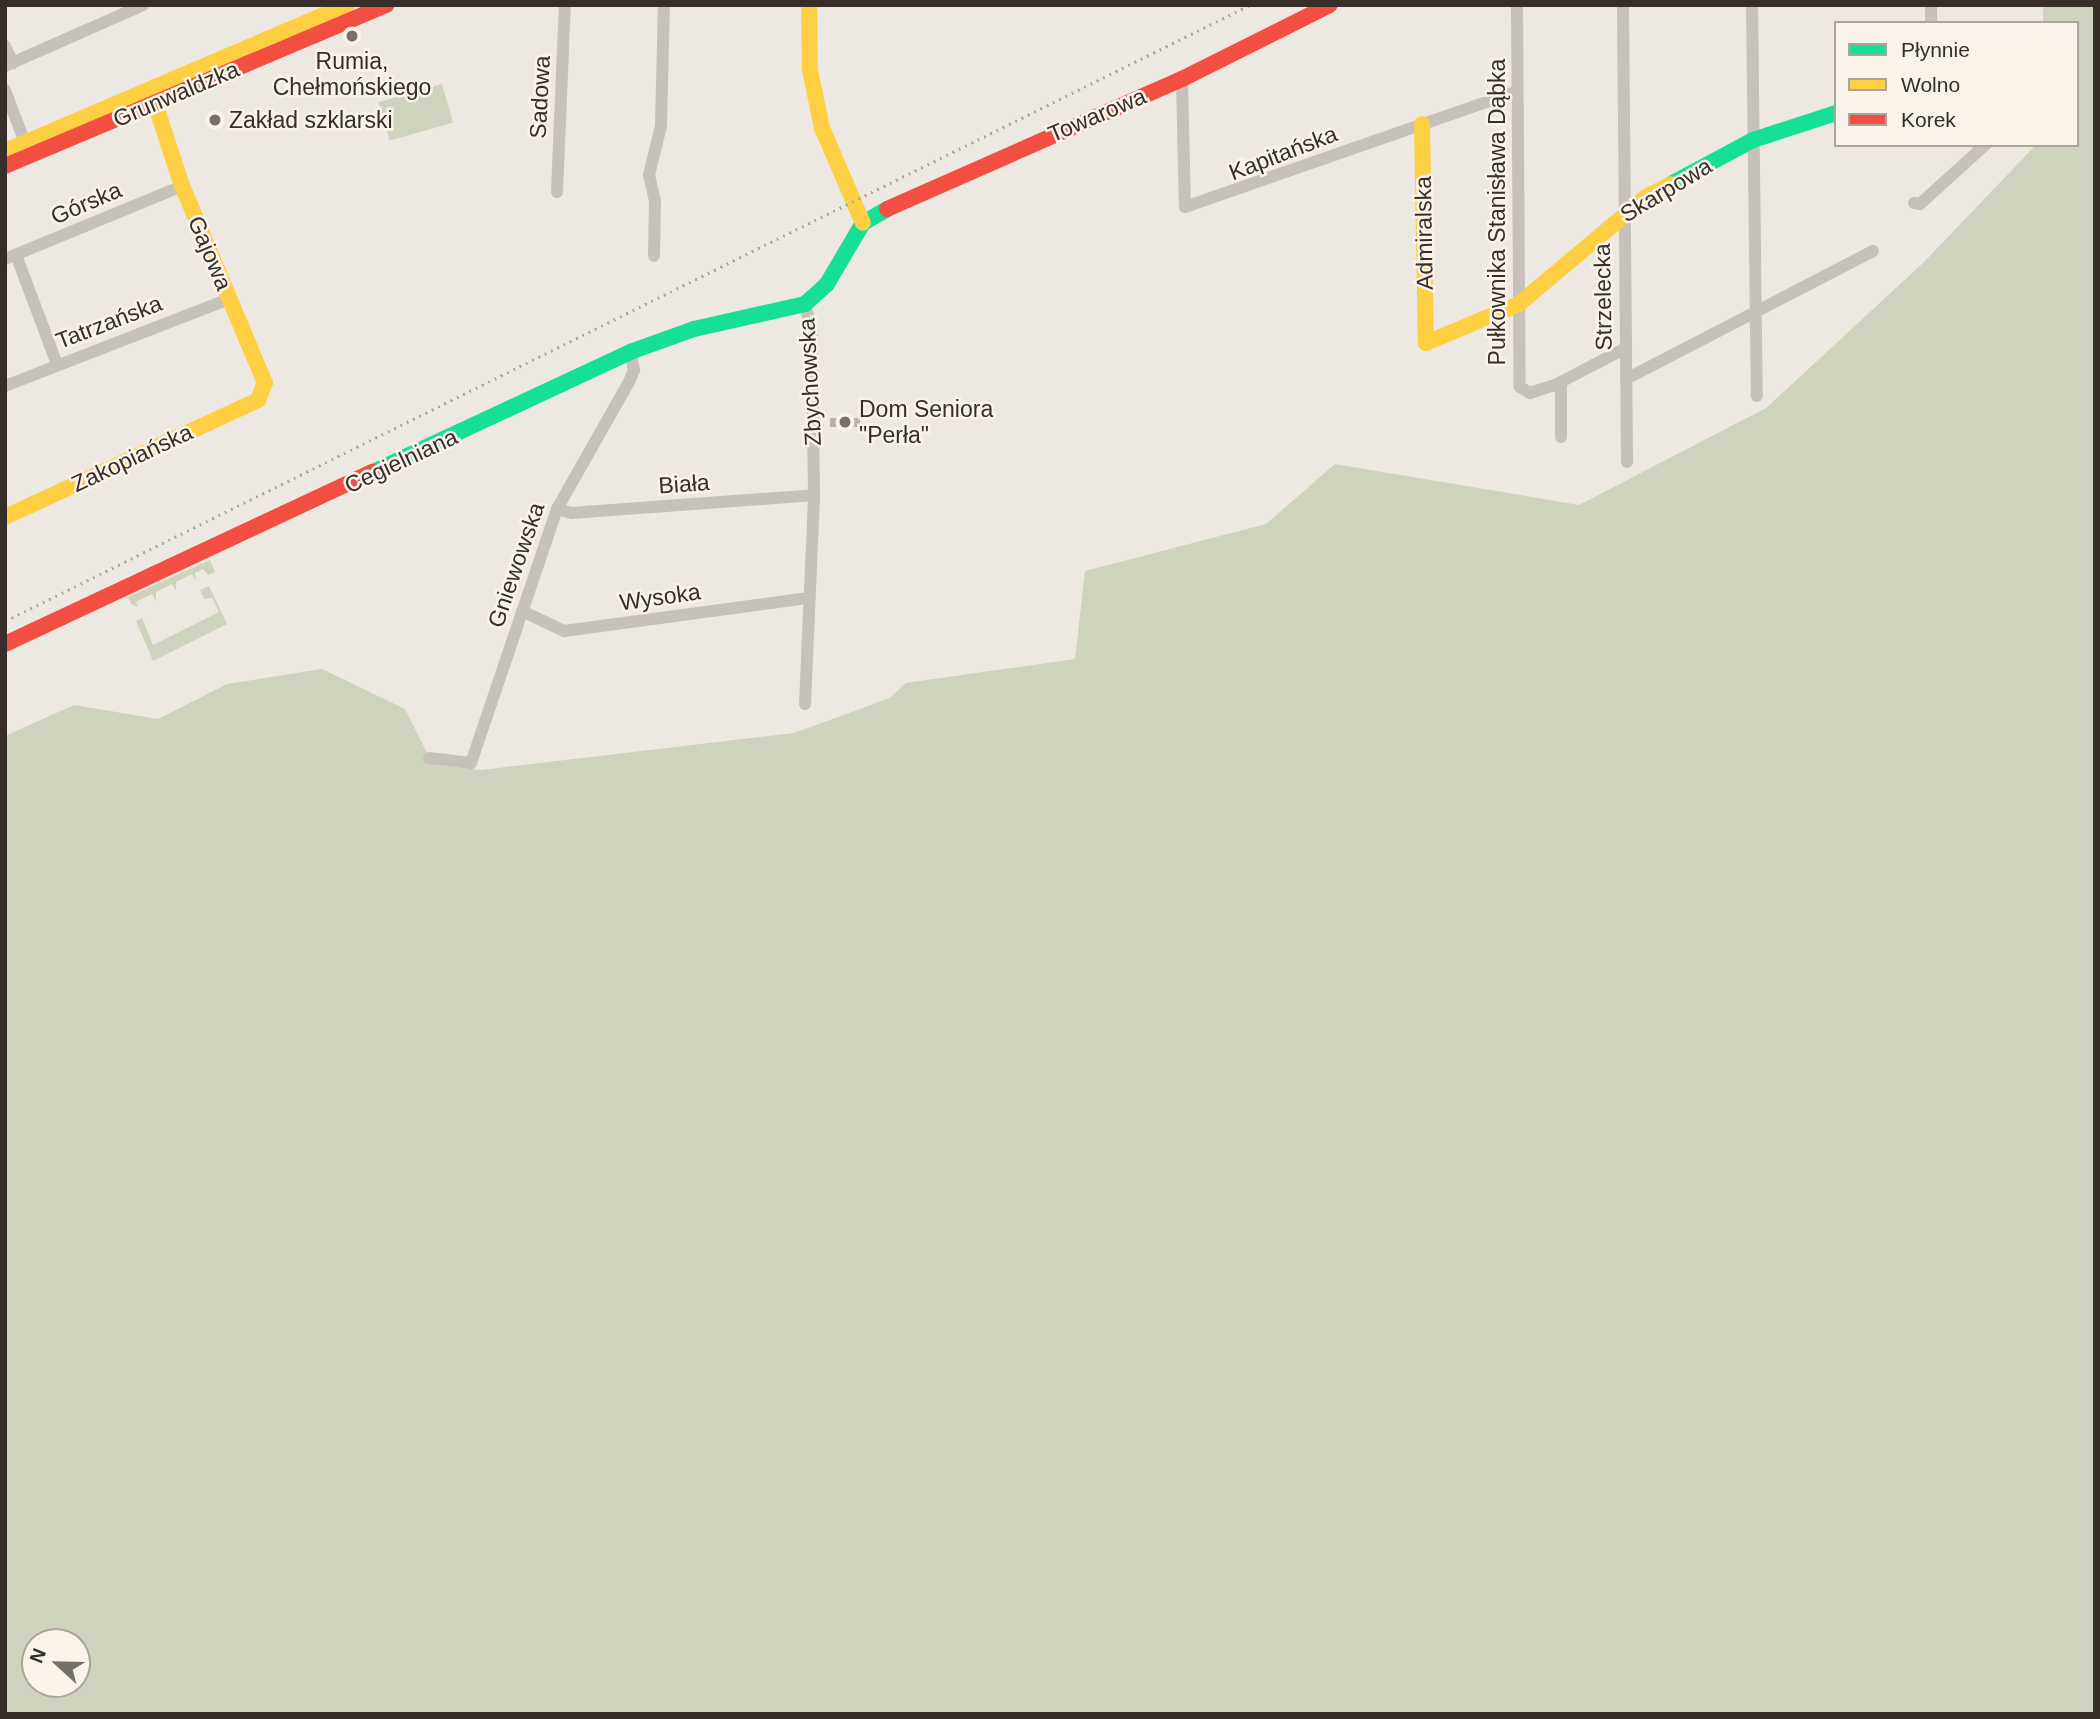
<!DOCTYPE html>
<html>
<head>
<meta charset="utf-8">
<style>
	body { margin:0 }
	#map { position:relative; width:2100px; height:1719px; overflow:hidden; background:#eee8e2; font-family:Helvetica,sans-serif }
	div>[style] { position:absolute }
	.green>* { inset:0; background:#ced3bd; transform-origin:0 0 }
	.building>* { inset:0; background:#c1aea4; transform-origin:0 0 }
	.street>* { height:12px; margin:-6px; padding:0 6px; transform-origin:6px; border-radius:6px; background:#c7c1bb }
	.fast>* { height:16px; margin:-8px; padding:0 8px; transform-origin:8px; border-radius:8px; background:#16e098 }
	.slow>* { height:16px; margin:-8px; padding:0 8px; transform-origin:8px; border-radius:8px; background:#ffcf43 }
	.jam>* { height:16px; margin:-8px; padding:0 8px; transform-origin:8px; border-radius:8px; background:#f24e42 }
	.rail>* { height:2.5px; margin-top:-1.25px; transform-origin:0; background:repeating-linear-gradient(90deg,#aea9a5 0 2px,transparent 0 7px) }
	.dots>* { width:19px; height:19px; translate:-50% -50%; box-sizing:border-box; border:4px solid #f9f3ea; border-radius:50% }
	span { translate:-50% -50%; white-space:nowrap; text-align:center; line-height:1.15; -webkit-text-stroke:5px #f9f3ea; paint-order:stroke }
	.poi-label { font-size:23px; color:#372e29 }
	.left { translate:0 -50%; text-align:left }
	.street-label { font-size:23px; color:#372e29 }
	.frame { position:absolute; inset:0; border:7px solid #372e29; pointer-events:none }
	.legend { position:absolute; left:1834px; top:21px; width:245px; height:126px; box-sizing:border-box; background:#f9f3ea; border:2px solid #aba49d; margin:0; padding:9px 12px; list-style:none; font-size:21px; color:#372e29 }
	.legend li { display:flex; align-items:center; gap:14px; height:35px }
	.legend b { width:35px; border:2px solid #aba49d }
	.north { position:absolute; left:21px; top:1628px; width:70px; height:70px; box-sizing:border-box; background:#f9f3ea; border:2px solid #aba49d; border-radius:50%; rotate:292deg; font-size:19px; font-weight:700; line-height:28px; text-align:center; color:#372e29 }
	.north::after { content:''; display:block; margin:auto; width:24px; height:32px; background:#776f6a; clip-path:polygon(50% 0,100% 100%,50% 72%,0 100%) }
</style>
</head>
<body>
<div id="map">
	<div class="green">
		<div style="clip-path:polygon(evenodd,2043px 5px,2095px 5px,2095px 1714px,5px 1714px,5px 736px,74px 705px,158px 719px,227px 684px,322px 669px,405px 709px,433px 765px,481px 770px,794px 733px,890px 698px,906px 683px,1075px 659px,1085px 571px,1266px 524px,1335px 464px,1579px 505px,1766px 408px,1923px 263px,2036px 145px,2077px 145px,2077px 23px,2043px 23px,2043px 5px,35px 1642px,77px 1642px,77px 1684px,35px 1684px,35px 1642px)"></div>
		<div style="left:442px;top:84px;width:40px;height:66px;rotate:74deg"></div>
		<div style="clip-path:polygon(210px 560px,215px 572px,208px 575px,203px 569px,195px 573px,196px 581px,192px 574px,176px 582px,176px 591px,172px 584px,156px 592px,156px 601px,152px 594px,136px 602px,138px 607px,131px 604px,128px 597px)"></div>
		<div style="clip-path:polygon(209px 586px,227px 624px,153px 661px,136px 621px,142px 618px,153px 645px,219px 612px,212px 598px,204px 599px,200px 590px)"></div>
	</div>
	<div class="building">
		<div style="left:830px;top:418px;width:30px;height:9px"></div>
	</div>
	<div class="street">
		<div style="left:1517px;top:5px;width:382px;rotate:89.6deg"></div>
		<div style="left:1520px;top:387px;width:12px;rotate:31deg"></div>
		<div style="left:1530px;top:393px;width:26px;rotate:-18deg"></div>
		<div style="left:1555px;top:385px;width:78px;rotate:-27.6deg"></div>
		<div style="left:1623px;top:5px;width:457px;rotate:89.5deg"></div>
		<div style="left:1752px;top:5px;width:391px;rotate:89.3deg"></div>
		<div style="left:1931px;top:23px;width:18px;rotate:-90deg"></div>
		<div style="left:5px;top:46px;width:19px;rotate:65deg"></div>
		<div style="left:5px;top:66px;width:151px;rotate:-23.8deg"></div>
		<div style="left:1182px;top:79px;width:128px;rotate:88.7deg"></div>
		<div style="left:1185px;top:207px;width:350px;rotate:-19.2deg"></div>
		<div style="left:5px;top:90px;width:57px;rotate:69.3deg"></div>
		<div style="left:557px;top:192px;width:187px;rotate:-87.6deg"></div>
		<div style="left:1914px;top:203px;width:6px;rotate:9deg"></div>
		<div style="left:1920px;top:204px;width:88px;rotate:-42.2deg"></div>
		<div style="left:16px;top:255px;width:116px;rotate:69.4deg"></div>
		<div style="left:654px;top:256px;width:55px;rotate:-89deg"></div>
		<div style="left:655px;top:201px;width:27px;rotate:-103deg"></div>
		<div style="left:649px;top:175px;width:50px;rotate:-76.2deg"></div>
		<div style="left:661px;top:126px;width:121px;rotate:-88.6deg"></div>
		<div style="left:5px;top:259px;width:191px;rotate:-22.4deg"></div>
		<div style="left:1626px;top:379px;width:278px;rotate:-27.4deg"></div>
		<div style="left:1561px;top:382px;width:55px;rotate:90deg"></div>
		<div style="left:5px;top:386px;width:240px;rotate:-21.2deg"></div>
		<div style="left:557px;top:509px;width:15px;rotate:16deg"></div>
		<div style="left:571px;top:513px;width:244px;rotate:-4.2deg"></div>
		<div style="left:522px;top:611px;width:47px;rotate:25.5deg"></div>
		<div style="left:564px;top:631px;width:247px;rotate:-7.7deg"></div>
		<div style="left:805px;top:704px;width:209px;rotate:-87.5deg"></div>
		<div style="left:814px;top:495px;width:163px;rotate:-90.7deg"></div>
		<div style="left:812px;top:332px;width:29px;rotate:-104deg"></div>
		<div style="left:429px;top:758px;width:42px;rotate:6.8deg"></div>
		<div style="left:471px;top:763px;width:268px;rotate:-71.3deg"></div>
		<div style="left:557px;top:509px;width:148px;rotate:-60.5deg"></div>
		<div style="left:630px;top:380px;width:11px;rotate:-68deg"></div>
		<div style="left:634px;top:370px;width:18px;rotate:-103deg"></div>
	</div>
	<div class="fast">
		<div style="left:1671px;top:184px;width:93px;rotate:-28.2deg"></div>
		<div style="left:1753px;top:140px;width:87px;rotate:-18deg"></div>
		<div style="left:373px;top:472px;width:284px;rotate:-25deg"></div>
		<div style="left:630px;top:352px;width:68px;rotate:-19.8deg"></div>
		<div style="left:694px;top:329px;width:114px;rotate:-12.7deg"></div>
		<div style="left:805px;top:304px;width:30px;rotate:-42deg"></div>
		<div style="left:827px;top:284px;width:71px;rotate:-59.5deg"></div>
		<div style="left:863px;top:223px;width:28px;rotate:-30deg"></div>
	</div>
	<div class="slow">
		<div style="left:809px;top:5px;width:65px;rotate:89.1deg"></div>
		<div style="left:810px;top:70px;width:59px;rotate:78.3deg"></div>
		<div style="left:822px;top:128px;width:103px;rotate:66.7deg"></div>
		<div style="left:1422px;top:124px;width:219px;rotate:89deg"></div>
		<div style="left:1426px;top:343px;width:101px;rotate:-22.8deg"></div>
		<div style="left:1519px;top:304px;width:166px;rotate:-40.1deg"></div>
		<div style="left:1646px;top:197px;width:28px;rotate:-27deg"></div>
		<div style="left:5px;top:151px;width:372px;rotate:-23.1deg"></div>
		<div style="left:5px;top:517px;width:279px;rotate:-24.8deg"></div>
		<div style="left:258px;top:400px;width:18px;rotate:-68deg"></div>
		<div style="left:265px;top:383px;width:214px;rotate:-112.8deg"></div>
		<div style="left:182px;top:186px;width:87px;rotate:-108deg"></div>
	</div>
	<div class="jam">
		<div style="left:5px;top:166px;width:414px;rotate:-22.9deg"></div>
		<div style="left:887px;top:209px;width:322px;rotate:-23.8deg"></div>
		<div style="left:1182px;top:79px;width:165px;rotate:-26.6deg"></div>
		<div style="left:5px;top:644px;width:406px;rotate:-25.1deg"></div>
	</div>
	<div class="rail">
		<div style="left:5px;top:621px;width:1389px;rotate:-26.33deg"></div>
	</div>
	<div class="dots">
		<div style="left:352px;top:36px;background:#776f6a"></div>
		<div style="left:215px;top:120px;background:#776f6a"></div>
		<div style="left:845px;top:422px;background:#776f6a"></div>
	</div>
	<div class="poi-label">
		<span style="left:352px;top:74px">Rumia,<br>Chełmońskiego</span>
		<span class="left" style="left:229px;top:120px">Zakład szklarski</span>
		<span class="left" style="left:859px;top:422px">Dom Seniora<br>"Perła"</span>
	</div>
	<div class="street-label">
		<span style="left:176px;top:94px;rotate:-23deg">Grunwaldzka</span>
		<span style="left:540px;top:97px;rotate:-87deg">Sadowa</span>
		<span style="left:1097px;top:115px;rotate:-23deg">Towarowa</span>
		<span style="left:1283px;top:153px;rotate:-21deg">Kapitańska</span>
		<span style="left:1666px;top:190px;rotate:-31deg">Skarpowa</span>
		<span style="left:86px;top:203px;rotate:-23deg">Górska</span>
		<span style="left:1497px;top:212px;rotate:-90deg">Pułkownika Stanisława Dąbka</span>
		<span style="left:1424px;top:233px;rotate:-91deg">Admiralska</span>
		<span style="left:210px;top:253px;rotate:67deg">Gajowa</span>
		<span style="left:1603px;top:297px;rotate:-91deg">Strzelecka</span>
		<span style="left:109px;top:322px;rotate:-21deg">Tatrzańska</span>
		<span style="left:810px;top:382px;rotate:-93deg">Zbychowska</span>
		<span style="left:132px;top:458px;rotate:-25deg">Zakopiańska</span>
		<span style="left:401px;top:461px;rotate:-25deg">Cegielniana</span>
		<span style="left:684px;top:484px;rotate:-4deg">Biała</span>
		<span style="left:516px;top:565px;rotate:-71deg">Gniewowska</span>
		<span style="left:660px;top:597px;rotate:-8deg">Wysoka</span>
	</div>
	<div class="frame"></div>
	<ul class="legend">
	<li><b style="height:9px;background:#16e098"></b>Płynnie</li>
	<li><b style="height:9px;background:#ffcf43"></b>Wolno</li>
	<li><b style="height:9px;background:#f24e42"></b>Korek</li>
	</ul>
	<div class="north">N</div>
</div>
</body>
</html>
